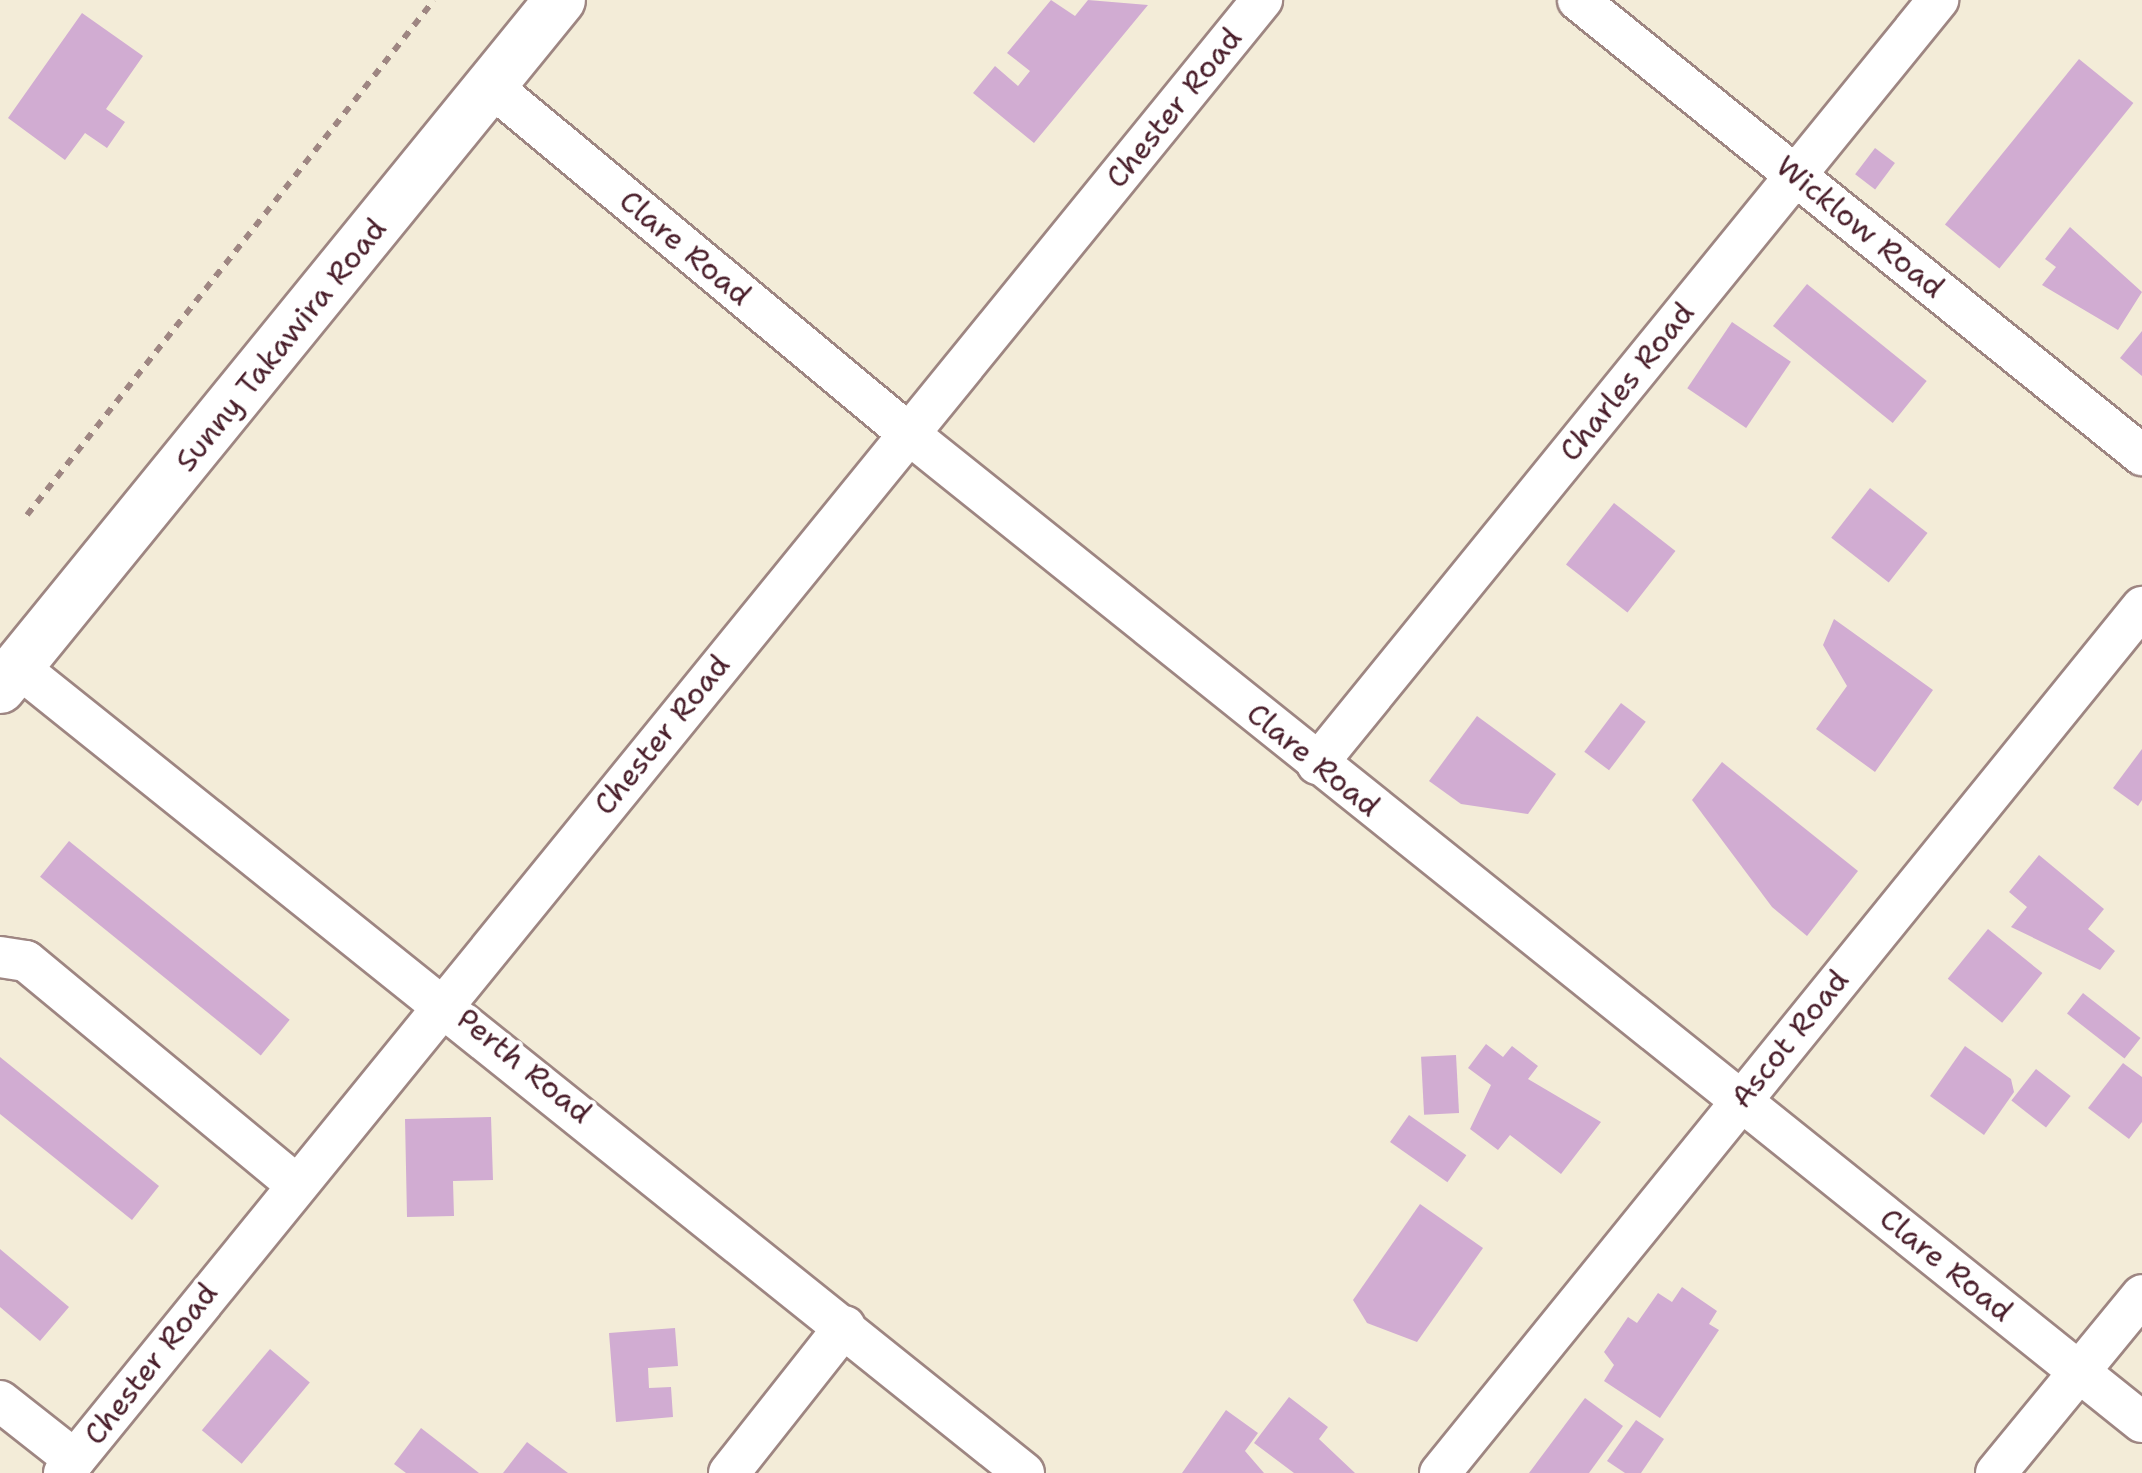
<!DOCTYPE html>
<html>
<head>
<meta charset="utf-8">
<style>
	body { margin:0 }
	#map { position:relative; width:2142px; height:1473px; overflow:hidden; background:#f3ecd8; font-family:"Shantell Sans",sans-serif }
	div>[style] { position:absolute }
	.building>* { inset:0; background:#d1acd2; transform-origin:0 0 }
	.path>* { height:6px; margin-top:-3px; transform-origin:0; background:repeating-linear-gradient(90deg,#9e8682 0 8px,transparent 0 16px) }
	.roads { filter:drop-shadow(2px 0 #9e8682) drop-shadow(-2px 0 #9e8682) drop-shadow(0 2px #9e8682) drop-shadow(0 -2px #9e8682) }
	.minor>* { height:40px; margin:-20px; padding:0 20px; transform-origin:20px; border-radius:20px; background:#fff }
	.major>* { height:50px; margin:-25px; padding:0 25px; transform-origin:25px; border-radius:25px; background:#fff }
	span { translate:-50% -50%; white-space:nowrap; text-align:center; line-height:1.15; -webkit-text-stroke:8px #fff; paint-order:stroke }
	.street-label { font-size:30px; color:#4a1f2b }
</style>
</head>
<body>
<div id="map">
	<div class="building">
		<div style="clip-path:polygon(1051px 0,1075px 16px,1088px 0,1148px 5px,1034px 143px,973px 93px,995px 66px,1018px 86px,1030px 71px,1007px 53px)"></div>
		<div style="clip-path:polygon(82px 13px,143px 56px,106px 109px,125px 122px,107px 148px,85px 133px,65px 160px,8px 118px)"></div>
		<div style="left:2079px;top:59px;width:70px;height:213px;rotate:39deg"></div>
		<div style="left:1875px;top:148px;width:25px;height:33px;rotate:37deg"></div>
		<div style="clip-path:polygon(2070px 227px,2142px 292px,2118px 330px,2042px 285px,2056px 267px,2045px 259px)"></div>
		<div style="left:1807px;top:284px;width:154px;height:54px;rotate:39deg"></div>
		<div style="left:1732px;top:322px;width:71px;height:80px;rotate:34deg"></div>
		<div style="clip-path:polygon(2142px 331px,2142px 376px,2120px 358px)"></div>
		<div style="left:1870px;top:488px;width:73px;height:63px;rotate:38deg"></div>
		<div style="left:1614px;top:503px;width:78px;height:78px;rotate:38deg"></div>
		<div style="clip-path:polygon(1834px 619px,1933px 690px,1875px 772px,1816px 729px,1847px 686px,1823px 645px)"></div>
		<div style="left:1621px;top:703px;width:31px;height:61px;rotate:37deg"></div>
		<div style="clip-path:polygon(1477px 716px,1556px 774px,1528px 814px,1461px 804px,1429px 781px)"></div>
		<div style="clip-path:polygon(2142px 749px,2142px 800px,2138px 806px,2113px 788px)"></div>
		<div style="clip-path:polygon(1722px 762px,1858px 871px,1807px 936px,1772px 907px,1692px 800px)"></div>
		<div style="left:69px;top:841px;width:284px;height:46px;rotate:39deg"></div>
		<div style="clip-path:polygon(2039px 855px,2104px 909px,2088px 929px,2115px 951px,2100px 970px,2011px 927px,2027px 907px,2009px 892px)"></div>
		<div style="left:1988px;top:929px;width:70px;height:64px;rotate:39deg"></div>
		<div style="left:2083px;top:993px;width:73px;height:26px;rotate:38deg"></div>
		<div style="clip-path:polygon(1486px 1044px,1503px 1057px,1512px 1046px,1538px 1066px,1528px 1079px,1601px 1122px,1561px 1174px,1510px 1135px,1498px 1150px,1470px 1129px,1491px 1085px,1468px 1068px)"></div>
		<div style="clip-path:polygon(1965px 1046px,2011px 1079px,2014px 1092px,1984px 1135px,1930px 1096px)"></div>
		<div style="left:1456px;top:1055px;width:58px;height:35px;rotate:87deg"></div>
		<div style="clip-path:polygon(0 1057px,159px 1186px,132px 1220px,0 1114px)"></div>
		<div style="clip-path:polygon(2123px 1063px,2142px 1077px,2142px 1122px,2129px 1139px,2088px 1108px)"></div>
		<div style="left:2036px;top:1069px;width:44px;height:40px;rotate:38deg"></div>
		<div style="left:1409px;top:1115px;width:70px;height:33px;rotate:35deg"></div>
		<div style="clip-path:polygon(491px 1117px,493px 1180px,453px 1181px,454px 1216px,407px 1217px,405px 1119px)"></div>
		<div style="clip-path:polygon(1420px 1204px,1483px 1248px,1417px 1342px,1367px 1323px,1353px 1300px)"></div>
		<div style="clip-path:polygon(0 1249px,69px 1307px,40px 1341px,0 1307px)"></div>
		<div style="clip-path:polygon(1682px 1287px,1717px 1311px,1709px 1324px,1719px 1330px,1660px 1418px,1604px 1381px,1614px 1365px,1604px 1352px,1628px 1317px,1637px 1323px,1658px 1293px,1672px 1302px)"></div>
		<div style="clip-path:polygon(675px 1328px,678px 1366px,648px 1368px,649px 1388px,671px 1387px,673px 1417px,616px 1422px,609px 1333px)"></div>
		<div style="left:270px;top:1349px;width:52px;height:106px;rotate:40deg"></div>
		<div style="clip-path:polygon(1289px 1397px,1328px 1427px,1319px 1439px,1355px 1473px,1294px 1473px,1254px 1443px)"></div>
		<div style="clip-path:polygon(1585px 1398px,1623px 1426px,1589px 1473px,1529px 1473px)"></div>
		<div style="clip-path:polygon(1226px 1410px,1258px 1433px,1245px 1451px,1264px 1473px,1182px 1473px)"></div>
		<div style="clip-path:polygon(1636px 1420px,1664px 1439px,1641px 1473px,1625px 1473px,1607px 1461px)"></div>
		<div style="clip-path:polygon(421px 1428px,479px 1473px,406px 1473px,394px 1464px)"></div>
		<div style="clip-path:polygon(527px 1442px,568px 1473px,503px 1473px)"></div>
	</div>
	<div class="path">
		<div style="left:27px;top:515px;width:656px;rotate:-51.68deg"></div>
	</div>
	<div class="roads">
		<div class="minor">
			<div style="left:1578px;top:0;width:725px;rotate:38.89deg"></div>
			<div style="left:492px;top:87px;width:542px;rotate:39.77deg"></div>
			<div style="left:909px;top:434px;width:1580px;rotate:38.71deg"></div>
			<div style="left:18px;top:667px;width:1289px;rotate:38.7deg"></div>
			<div style="left:1317px;top:764px;width:985px;rotate:-50.89deg"></div>
			<div style="left:0;top:957px;width:26px;rotate:9deg"></div>
			<div style="left:26px;top:961px;width:348px;rotate:39.6deg"></div>
			<div style="left:0;top:1401px;width:95px;rotate:38.2deg"></div>
			<div style="left:64px;top:1473px;width:1899px;rotate:-50.88deg"></div>
			<div style="left:729px;top:1473px;width:187px;rotate:-51.7deg"></div>
			<div style="left:1440px;top:1473px;width:1115px;rotate:-50.97deg"></div>
			<div style="left:1996px;top:1473px;width:230px;rotate:-50.6deg"></div>
		</div>
		<div class="major">
			<div style="left:0;top:688px;width:887px;rotate:-50.86deg"></div>
		</div>
	</div>
	<div class="street-label">
		<span style="left:1174px;top:108px;rotate:-51deg">Chester Road</span>
		<span style="left:1860px;top:227px;rotate:39deg">Wicklow Road</span>
		<span style="left:685px;top:248px;rotate:40deg">Clare Road</span>
		<span style="left:281px;top:345px;rotate:-51deg">Sunny Takawira Road</span>
		<span style="left:1627px;top:382px;rotate:-51deg">Charles Road</span>
		<span style="left:662px;top:735px;rotate:-51deg">Chester Road</span>
		<span style="left:1313px;top:760px;rotate:39deg">Clare Road</span>
		<span style="left:1790px;top:1039px;rotate:-51deg">Ascot Road</span>
		<span style="left:524px;top:1066px;rotate:39deg">Perth Road</span>
		<span style="left:1946px;top:1265px;rotate:39deg">Clare Road</span>
		<span style="left:151px;top:1364px;rotate:-52deg">Chester Road</span>
	</div>
</div>
</body>
</html>
